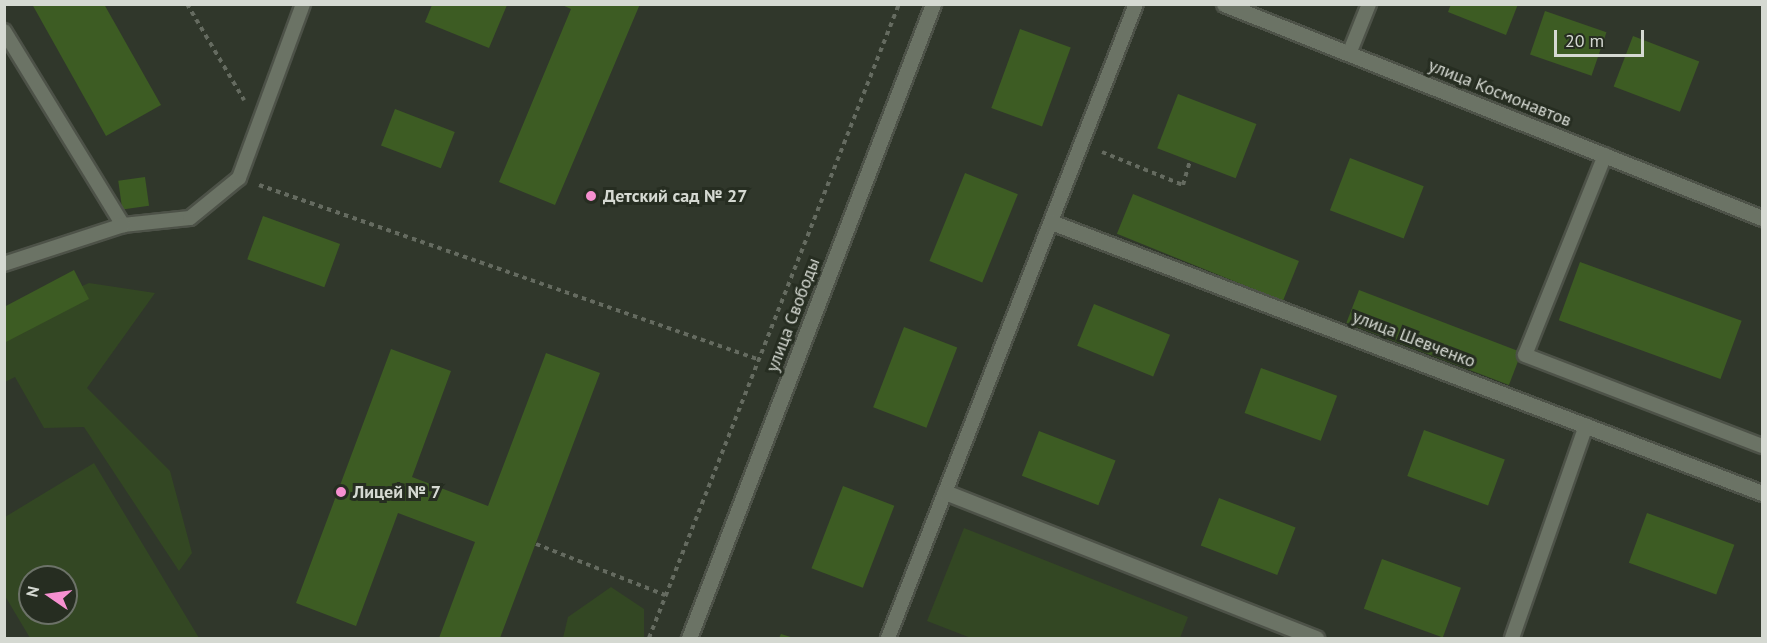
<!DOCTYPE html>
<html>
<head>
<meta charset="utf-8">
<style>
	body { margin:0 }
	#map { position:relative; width:1767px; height:643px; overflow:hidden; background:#30372b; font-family:"PT Sans",sans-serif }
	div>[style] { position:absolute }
	.green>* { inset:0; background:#334723 }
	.building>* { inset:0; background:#3d5c23; transform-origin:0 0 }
	.path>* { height:4px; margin-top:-2px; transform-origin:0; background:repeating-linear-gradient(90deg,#656b60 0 4.5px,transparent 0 9px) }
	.roads { filter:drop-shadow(2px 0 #4d5248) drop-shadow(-2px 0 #4d5248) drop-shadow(0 2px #4d5248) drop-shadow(0 -2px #4d5248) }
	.service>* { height:14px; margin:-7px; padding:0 7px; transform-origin:7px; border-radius:7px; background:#6b7365 }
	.minor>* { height:15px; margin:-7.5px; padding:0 7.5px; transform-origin:7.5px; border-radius:7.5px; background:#6b7365 }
	.dots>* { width:16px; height:16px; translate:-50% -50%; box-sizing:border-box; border:3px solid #262d21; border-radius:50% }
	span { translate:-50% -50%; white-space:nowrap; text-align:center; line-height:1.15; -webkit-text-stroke:6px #262d21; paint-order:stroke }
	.street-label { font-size:18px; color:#d5d9d2 }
	.poi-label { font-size:18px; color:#d5d9d2; font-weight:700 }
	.left { translate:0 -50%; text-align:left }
	.frame { position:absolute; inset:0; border:6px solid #d5d9d2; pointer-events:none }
	.north { position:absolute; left:18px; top:565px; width:60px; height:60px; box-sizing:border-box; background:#262d21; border:2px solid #6c7268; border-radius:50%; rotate:283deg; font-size:16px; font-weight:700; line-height:24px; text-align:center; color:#d5d9d2 }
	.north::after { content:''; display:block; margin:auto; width:21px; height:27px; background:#f690d0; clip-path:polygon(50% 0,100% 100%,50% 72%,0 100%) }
	.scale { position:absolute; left:1554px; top:30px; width:90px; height:27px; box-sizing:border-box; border:3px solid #d5d9d2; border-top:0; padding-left:8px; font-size:18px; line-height:21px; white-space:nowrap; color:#d5d9d2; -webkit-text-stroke:4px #262d21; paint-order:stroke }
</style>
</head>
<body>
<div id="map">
	<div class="green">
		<div style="clip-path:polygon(89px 283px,155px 293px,87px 388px,170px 471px,192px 553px,179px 571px,84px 427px,44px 428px,15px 377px,5px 382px,5px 320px)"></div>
		<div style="clip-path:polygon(evenodd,94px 463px,199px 638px,30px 638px,5px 596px,5px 517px,94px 463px,30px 577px,66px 577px,66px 613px,30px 613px,30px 577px)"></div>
		<div style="clip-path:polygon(964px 528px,1188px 617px,1180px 638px,971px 638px,927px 621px)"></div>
		<div style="clip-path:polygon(611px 587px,644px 609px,644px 638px,563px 638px,568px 617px)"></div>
	</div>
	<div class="building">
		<div style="clip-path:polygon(32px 4px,104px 4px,161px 105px,106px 136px)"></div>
		<div style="clip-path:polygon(560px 4px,640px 4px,555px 205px,499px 182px,571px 9px)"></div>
		<div style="clip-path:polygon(1451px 4px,1518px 4px,1506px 35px,1448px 12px)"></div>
		<div style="clip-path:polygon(432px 5px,507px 5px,489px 48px,425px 22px)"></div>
		<div style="left:1545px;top:11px;width:65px;height:46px;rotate:19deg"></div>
		<div style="left:1020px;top:29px;width:54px;height:84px;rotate:20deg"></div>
		<div style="left:1633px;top:36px;width:71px;height:54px;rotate:21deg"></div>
		<div style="left:1178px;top:94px;width:84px;height:58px;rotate:21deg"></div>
		<div style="left:395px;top:109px;width:64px;height:39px;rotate:21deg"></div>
		<div style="left:1350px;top:158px;width:79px;height:56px;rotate:21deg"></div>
		<div style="left:965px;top:173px;width:57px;height:95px;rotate:22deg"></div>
		<div style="left:145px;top:177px;width:29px;height:27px;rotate:82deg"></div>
		<div style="left:1133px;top:194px;width:179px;height:43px;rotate:22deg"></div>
		<div style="left:263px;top:216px;width:82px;height:46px;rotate:20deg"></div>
		<div style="left:1580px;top:262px;width:172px;height:62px;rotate:20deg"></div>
		<div style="clip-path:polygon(74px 270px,89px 299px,4px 343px,4px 307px)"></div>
		<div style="left:1359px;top:290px;width:174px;height:35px;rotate:21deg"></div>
		<div style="left:1094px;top:304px;width:82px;height:45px;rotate:22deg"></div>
		<div style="left:904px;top:327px;width:57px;height:86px;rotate:21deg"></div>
		<div style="clip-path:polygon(391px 349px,451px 371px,412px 477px,488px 506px,546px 353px,600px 373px,500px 638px,439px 638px,475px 542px,398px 513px,356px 626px,296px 603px)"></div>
		<div style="left:1261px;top:368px;width:81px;height:48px;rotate:20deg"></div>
		<div style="left:1424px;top:430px;width:86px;height:49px;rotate:20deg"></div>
		<div style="left:1039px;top:431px;width:82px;height:48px;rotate:21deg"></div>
		<div style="left:843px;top:486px;width:55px;height:88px;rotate:21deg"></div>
		<div style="left:1219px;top:498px;width:82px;height:51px;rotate:21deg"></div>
		<div style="left:1647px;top:513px;width:93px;height:53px;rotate:20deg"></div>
		<div style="left:1382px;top:559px;width:84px;height:53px;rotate:20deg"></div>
		<div style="clip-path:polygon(781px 634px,794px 638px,779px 638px)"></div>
	</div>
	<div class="path">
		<div style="left:187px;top:4px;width:112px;rotate:59.3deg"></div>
		<div style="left:1102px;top:152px;width:87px;rotate:22.2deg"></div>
		<div style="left:1183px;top:185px;width:26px;rotate:-74deg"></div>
		<div style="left:259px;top:185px;width:528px;rotate:19.26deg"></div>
		<div style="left:536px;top:544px;width:139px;rotate:21.6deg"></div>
		<div style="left:649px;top:638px;width:682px;rotate:-68.48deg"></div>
	</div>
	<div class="roads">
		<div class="service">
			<div style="left:4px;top:31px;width:228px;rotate:58.5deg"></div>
			<div style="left:123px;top:225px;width:67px;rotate:-6deg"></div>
			<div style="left:190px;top:218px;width:63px;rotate:-39.2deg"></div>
			<div style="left:239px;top:178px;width:185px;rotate:-69.8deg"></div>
			<div style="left:1349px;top:54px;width:54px;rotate:-68.2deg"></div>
			<div style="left:1605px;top:155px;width:215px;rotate:111.8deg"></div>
			<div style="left:1525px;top:355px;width:254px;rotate:21deg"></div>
			<div style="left:4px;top:264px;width:125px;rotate:-18.1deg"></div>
			<div style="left:888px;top:638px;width:681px;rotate:-68.64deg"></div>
			<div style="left:1512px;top:638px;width:225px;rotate:-70.8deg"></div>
		</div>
		<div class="minor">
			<div style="left:1224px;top:4px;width:579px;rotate:21.69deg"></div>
			<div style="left:1051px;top:222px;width:761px;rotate:20.86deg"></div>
			<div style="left:945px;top:492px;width:399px;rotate:21.5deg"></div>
			<div style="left:689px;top:638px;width:679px;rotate:-68.95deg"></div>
		</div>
	</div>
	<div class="dots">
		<div style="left:591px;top:196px;background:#f690d0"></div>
		<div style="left:341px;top:492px;background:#f690d0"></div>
	</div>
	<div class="street-label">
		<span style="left:1500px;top:93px;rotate:22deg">улица Космонавтов</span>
		<span style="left:793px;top:315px;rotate:-69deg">улица Свободы</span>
		<span style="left:1414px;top:339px;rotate:21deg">улица Шевченко</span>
	</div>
	<div class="poi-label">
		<span class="left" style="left:603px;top:196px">Детский сад № 27</span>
		<span class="left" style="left:353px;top:492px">Лицей № 7</span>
	</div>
	<div class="frame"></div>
	<div class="north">N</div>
	<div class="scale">20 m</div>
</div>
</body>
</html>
